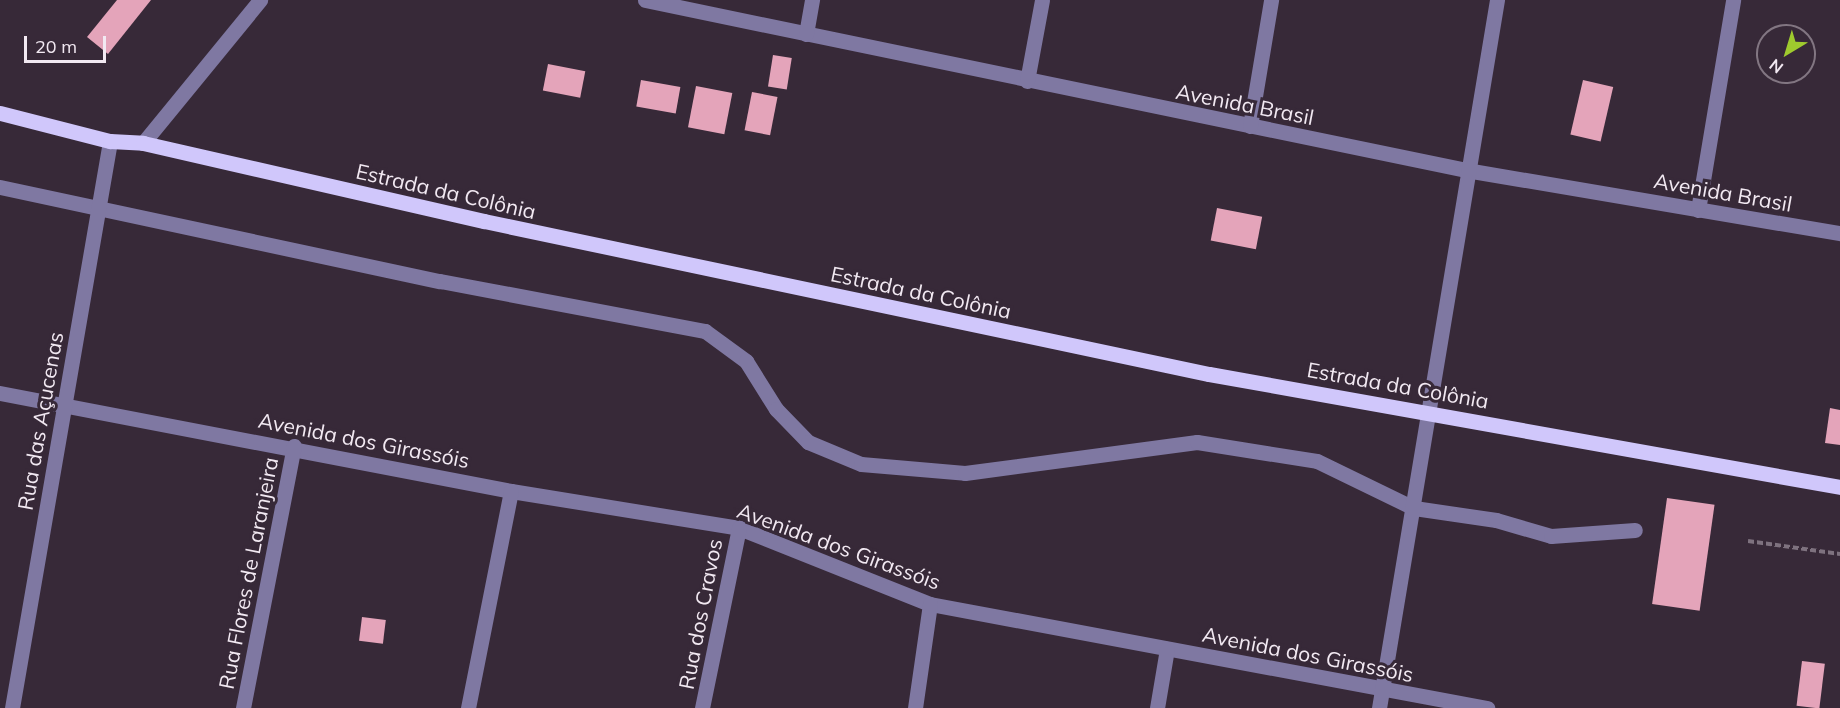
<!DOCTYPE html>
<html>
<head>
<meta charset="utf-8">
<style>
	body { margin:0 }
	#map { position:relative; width:1840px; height:708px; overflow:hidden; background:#372938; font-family:Mulish,sans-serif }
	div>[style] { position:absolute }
	.building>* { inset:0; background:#e4a4ba; transform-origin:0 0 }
	.path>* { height:4px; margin-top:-2px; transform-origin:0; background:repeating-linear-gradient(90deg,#7e727f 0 6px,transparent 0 9px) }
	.minor>* { height:15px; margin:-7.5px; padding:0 7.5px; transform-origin:7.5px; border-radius:7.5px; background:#7f78a2 }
	.major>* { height:15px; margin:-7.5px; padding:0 7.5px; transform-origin:7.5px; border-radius:7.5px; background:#d0c7fb }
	span { translate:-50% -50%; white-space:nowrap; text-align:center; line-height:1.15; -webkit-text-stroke:6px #372938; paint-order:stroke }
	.street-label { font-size:21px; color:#f2e9f2 }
	.north { position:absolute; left:1756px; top:24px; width:60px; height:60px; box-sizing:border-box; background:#372938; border:2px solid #827682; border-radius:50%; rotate:218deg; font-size:16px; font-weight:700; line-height:24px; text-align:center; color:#f2e9f2 }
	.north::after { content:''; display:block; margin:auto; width:21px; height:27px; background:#9fca2e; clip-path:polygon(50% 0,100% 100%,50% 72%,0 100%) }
	.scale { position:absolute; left:24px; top:36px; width:82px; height:27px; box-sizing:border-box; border:3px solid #f2e9f2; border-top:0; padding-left:8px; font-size:18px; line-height:21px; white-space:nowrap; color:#f2e9f2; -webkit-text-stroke:4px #372938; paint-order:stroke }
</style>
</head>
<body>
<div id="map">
	<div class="building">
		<div style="clip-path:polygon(117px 0,151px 0,108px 54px,87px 37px)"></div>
		<div style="left:773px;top:55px;width:19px;height:32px;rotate:9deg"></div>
		<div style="left:548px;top:64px;width:38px;height:27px;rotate:11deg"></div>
		<div style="left:641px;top:80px;width:40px;height:27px;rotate:10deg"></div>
		<div style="left:1583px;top:80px;width:31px;height:56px;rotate:13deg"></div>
		<div style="left:696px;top:86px;width:37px;height:42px;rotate:11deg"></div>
		<div style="left:752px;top:92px;width:26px;height:39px;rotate:11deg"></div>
		<div style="left:1217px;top:208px;width:46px;height:33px;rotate:11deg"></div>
		<div style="clip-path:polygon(1830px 408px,1840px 410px,1840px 445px,1825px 443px)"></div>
		<div style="left:1667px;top:498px;width:48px;height:107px;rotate:8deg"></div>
		<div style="left:362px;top:617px;width:24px;height:24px;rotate:7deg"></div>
		<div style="left:1802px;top:661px;width:23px;height:45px;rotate:7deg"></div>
	</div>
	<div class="path">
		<div style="left:1748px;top:541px;width:93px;rotate:8deg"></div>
	</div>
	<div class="minor">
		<div style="left:645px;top:0;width:838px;rotate:11.7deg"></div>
		<div style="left:1466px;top:170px;width:379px;rotate:9.6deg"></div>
		<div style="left:806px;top:34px;width:35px;rotate:-80deg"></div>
		<div style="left:1027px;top:81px;width:82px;rotate:-79.5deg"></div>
		<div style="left:1250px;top:126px;width:128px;rotate:-80.5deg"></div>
		<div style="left:143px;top:143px;width:185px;rotate:-50.7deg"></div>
		<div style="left:0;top:187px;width:450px;rotate:12.1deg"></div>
		<div style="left:440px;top:281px;width:270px;rotate:10.7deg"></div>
		<div style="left:705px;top:331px;width:51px;rotate:36.2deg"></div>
		<div style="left:746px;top:361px;width:57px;rotate:58deg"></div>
		<div style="left:776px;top:409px;width:46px;rotate:45.9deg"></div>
		<div style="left:808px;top:442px;width:57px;rotate:22.5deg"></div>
		<div style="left:861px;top:464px;width:104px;rotate:4.9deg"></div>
		<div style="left:965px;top:473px;width:234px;rotate:-7.6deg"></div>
		<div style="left:1197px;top:442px;width:121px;rotate:9deg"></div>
		<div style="left:1317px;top:461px;width:108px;rotate:25.9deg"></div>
		<div style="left:1414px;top:508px;width:83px;rotate:8.3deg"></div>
		<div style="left:1496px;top:520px;width:57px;rotate:16.2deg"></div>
		<div style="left:1551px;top:536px;width:84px;rotate:-4.1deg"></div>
		<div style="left:1698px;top:210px;width:213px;rotate:-80.5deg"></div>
		<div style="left:0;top:393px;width:520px;rotate:10.86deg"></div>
		<div style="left:511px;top:491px;width:231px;rotate:9.2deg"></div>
		<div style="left:739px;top:528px;width:206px;rotate:21.7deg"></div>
		<div style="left:930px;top:604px;width:567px;rotate:10.58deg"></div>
		<div style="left:12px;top:708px;width:575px;rotate:-80.19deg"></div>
		<div style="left:243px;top:708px;width:267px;rotate:-79deg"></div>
		<div style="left:468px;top:708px;width:221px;rotate:-78.8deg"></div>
		<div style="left:702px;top:708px;width:184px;rotate:-78.4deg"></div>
		<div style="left:915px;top:708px;width:105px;rotate:-81.8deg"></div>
		<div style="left:1157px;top:708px;width:60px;rotate:-80.4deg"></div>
		<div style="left:1379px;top:708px;width:718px;rotate:-80.54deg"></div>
	</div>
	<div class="major">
		<div style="left:0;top:113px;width:114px;rotate:14.3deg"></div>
		<div style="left:110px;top:141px;width:33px;rotate:3deg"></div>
		<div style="left:143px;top:143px;width:350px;rotate:12.9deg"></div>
		<div style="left:484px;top:221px;width:741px;rotate:11.92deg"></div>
		<div style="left:1209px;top:374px;width:641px;rotate:10.15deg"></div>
	</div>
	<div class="street-label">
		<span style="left:1245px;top:104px;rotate:11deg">Avenida Brasil</span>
		<span style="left:446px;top:191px;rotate:13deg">Estrada da Colônia</span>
		<span style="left:1723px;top:192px;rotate:10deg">Avenida Brasil</span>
		<span style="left:921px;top:292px;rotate:12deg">Estrada da Colônia</span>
		<span style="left:1398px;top:385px;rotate:10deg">Estrada da Colônia</span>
		<span style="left:40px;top:421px;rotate:-80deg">Rua das Açucenas</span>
		<span style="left:364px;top:440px;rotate:11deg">Avenida dos Girassóis</span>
		<span style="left:839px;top:546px;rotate:20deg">Avenida dos Girassóis</span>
		<span style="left:248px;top:573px;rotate:-79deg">Rua Flores de Laranjeira</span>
		<span style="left:700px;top:614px;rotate:-79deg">Rua dos Cravos</span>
		<span style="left:1308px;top:654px;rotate:11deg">Avenida dos Girassóis</span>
	</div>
	<div class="north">N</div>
	<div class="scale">20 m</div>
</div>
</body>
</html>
